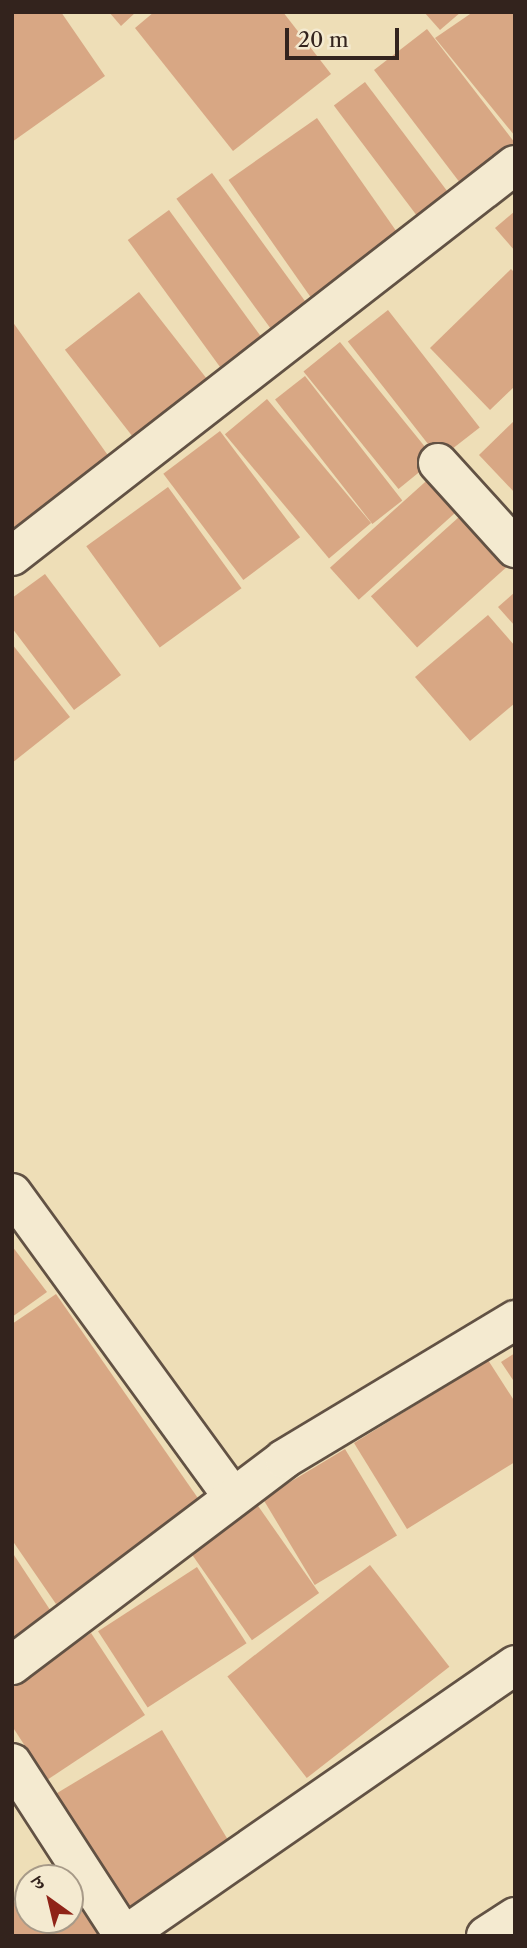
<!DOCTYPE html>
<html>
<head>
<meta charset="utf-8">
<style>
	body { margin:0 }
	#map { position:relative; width:527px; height:1948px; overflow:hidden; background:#eedeb7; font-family:"Libre Caslon Text","Noto Serif Devanagari",serif }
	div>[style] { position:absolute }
	.building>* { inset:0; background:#d8a784; transform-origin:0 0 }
	.roads { filter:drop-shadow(2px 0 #625244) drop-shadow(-2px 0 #625244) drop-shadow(0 2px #625244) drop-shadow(0 -2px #625244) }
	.minor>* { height:38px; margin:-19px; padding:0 19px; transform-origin:19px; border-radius:19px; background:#f4ead0 }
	span { translate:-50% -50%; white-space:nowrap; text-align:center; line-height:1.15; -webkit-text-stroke:6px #f4ead0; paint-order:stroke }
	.frame { position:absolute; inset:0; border:14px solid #33231d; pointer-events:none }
	.north { position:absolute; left:14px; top:1864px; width:70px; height:70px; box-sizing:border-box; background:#f4ead0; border:2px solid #a79a88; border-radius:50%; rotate:326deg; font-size:19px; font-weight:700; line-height:28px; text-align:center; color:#33231d }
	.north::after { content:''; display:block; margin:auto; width:24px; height:32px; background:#8f2418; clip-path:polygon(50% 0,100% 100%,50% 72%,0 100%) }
	.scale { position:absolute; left:285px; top:28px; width:114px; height:32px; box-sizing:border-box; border:4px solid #33231d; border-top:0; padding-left:9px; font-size:21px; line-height:24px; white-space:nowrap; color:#33231d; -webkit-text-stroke:5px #f4ead0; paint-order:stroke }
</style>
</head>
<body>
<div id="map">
	<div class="building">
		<div style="clip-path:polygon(12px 12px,61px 12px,105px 76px,12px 142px)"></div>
		<div style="clip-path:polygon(109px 12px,136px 12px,121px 26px)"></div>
		<div style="clip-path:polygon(154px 12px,283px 12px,331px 74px,233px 151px,135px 28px)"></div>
		<div style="clip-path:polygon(424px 12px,461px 12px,440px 30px)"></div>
		<div style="clip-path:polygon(473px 12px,515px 13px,515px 136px,435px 38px)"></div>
		<div style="clip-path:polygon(427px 29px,515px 143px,515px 155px,467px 192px,374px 70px)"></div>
		<div style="left:365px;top:82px;width:148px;height:39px;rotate:53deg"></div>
		<div style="left:317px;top:118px;width:146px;height:108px;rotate:55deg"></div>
		<div style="left:212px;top:173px;width:173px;height:44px;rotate:54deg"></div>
		<div style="left:169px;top:210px;width:157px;height:51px;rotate:54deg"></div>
		<div style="clip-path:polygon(515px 211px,515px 251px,495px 228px)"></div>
		<div style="clip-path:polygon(511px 269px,515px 273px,515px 386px,490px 410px,430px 348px)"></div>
		<div style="left:139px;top:292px;width:126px;height:94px;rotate:52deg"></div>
		<div style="left:388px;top:310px;width:149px;height:51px;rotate:52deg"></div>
		<div style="clip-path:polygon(12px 321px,112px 461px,12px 532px)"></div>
		<div style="left:340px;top:342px;width:151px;height:47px;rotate:51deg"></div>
		<div style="left:305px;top:376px;width:158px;height:38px;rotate:52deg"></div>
		<div style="left:267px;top:399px;width:162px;height:55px;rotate:50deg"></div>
		<div style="clip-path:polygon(515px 420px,515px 493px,479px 455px)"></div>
		<div style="left:220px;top:431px;width:133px;height:71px;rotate:53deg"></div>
		<div style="left:434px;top:474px;width:43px;height:140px;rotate:48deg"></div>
		<div style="left:168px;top:487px;width:125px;height:101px;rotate:54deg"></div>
		<div style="left:469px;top:508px;width:69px;height:132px;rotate:48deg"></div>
		<div style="clip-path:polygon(45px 574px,121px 675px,74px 710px,12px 628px,12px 598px)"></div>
		<div style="clip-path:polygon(515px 592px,515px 626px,498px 607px)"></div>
		<div style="clip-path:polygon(488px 615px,515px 646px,515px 703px,470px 741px,415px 677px)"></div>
		<div style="clip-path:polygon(12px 644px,70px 717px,12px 763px)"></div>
		<div style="clip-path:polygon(12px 1246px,47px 1292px,12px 1317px)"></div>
		<div style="clip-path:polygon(56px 1294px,202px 1504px,56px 1604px,12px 1540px,12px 1324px)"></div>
		<div style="clip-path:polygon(515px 1353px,515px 1383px,501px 1362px)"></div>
		<div style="clip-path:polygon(488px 1360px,515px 1402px,515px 1462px,407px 1529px,354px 1443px)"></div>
		<div style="left:345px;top:1449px;width:101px;height:96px;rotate:59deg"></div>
		<div style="left:256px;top:1503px;width:110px;height:82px;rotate:55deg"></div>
		<div style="clip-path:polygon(12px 1552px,60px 1625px,12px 1651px)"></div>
		<div style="left:370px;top:1565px;width:129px;height:181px;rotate:52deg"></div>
		<div style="left:197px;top:1567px;width:91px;height:118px;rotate:57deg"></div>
		<div style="clip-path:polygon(91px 1633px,145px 1715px,47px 1780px,12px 1726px,12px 1685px)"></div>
		<div style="left:162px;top:1730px;width:139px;height:133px;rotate:59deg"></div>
		<div style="clip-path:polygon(70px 1883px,102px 1936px,12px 1936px,12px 1904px,28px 1894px,28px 1920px,70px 1920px)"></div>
	</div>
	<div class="roads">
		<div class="minor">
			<div style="left:438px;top:463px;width:115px;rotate:47.8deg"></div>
			<div style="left:12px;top:556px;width:637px;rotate:-37.86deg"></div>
			<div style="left:12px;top:1193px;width:376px;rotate:54deg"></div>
			<div style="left:12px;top:1665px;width:341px;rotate:-37.1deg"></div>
			<div style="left:284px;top:1459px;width:270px;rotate:-31deg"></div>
			<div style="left:12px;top:1763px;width:206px;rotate:57.1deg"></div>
			<div style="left:124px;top:1936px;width:476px;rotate:-34.7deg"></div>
			<div style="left:486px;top:1936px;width:35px;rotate:-33deg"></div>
		</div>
	</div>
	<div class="frame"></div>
	<div class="north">उ</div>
	<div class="scale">20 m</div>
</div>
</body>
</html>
